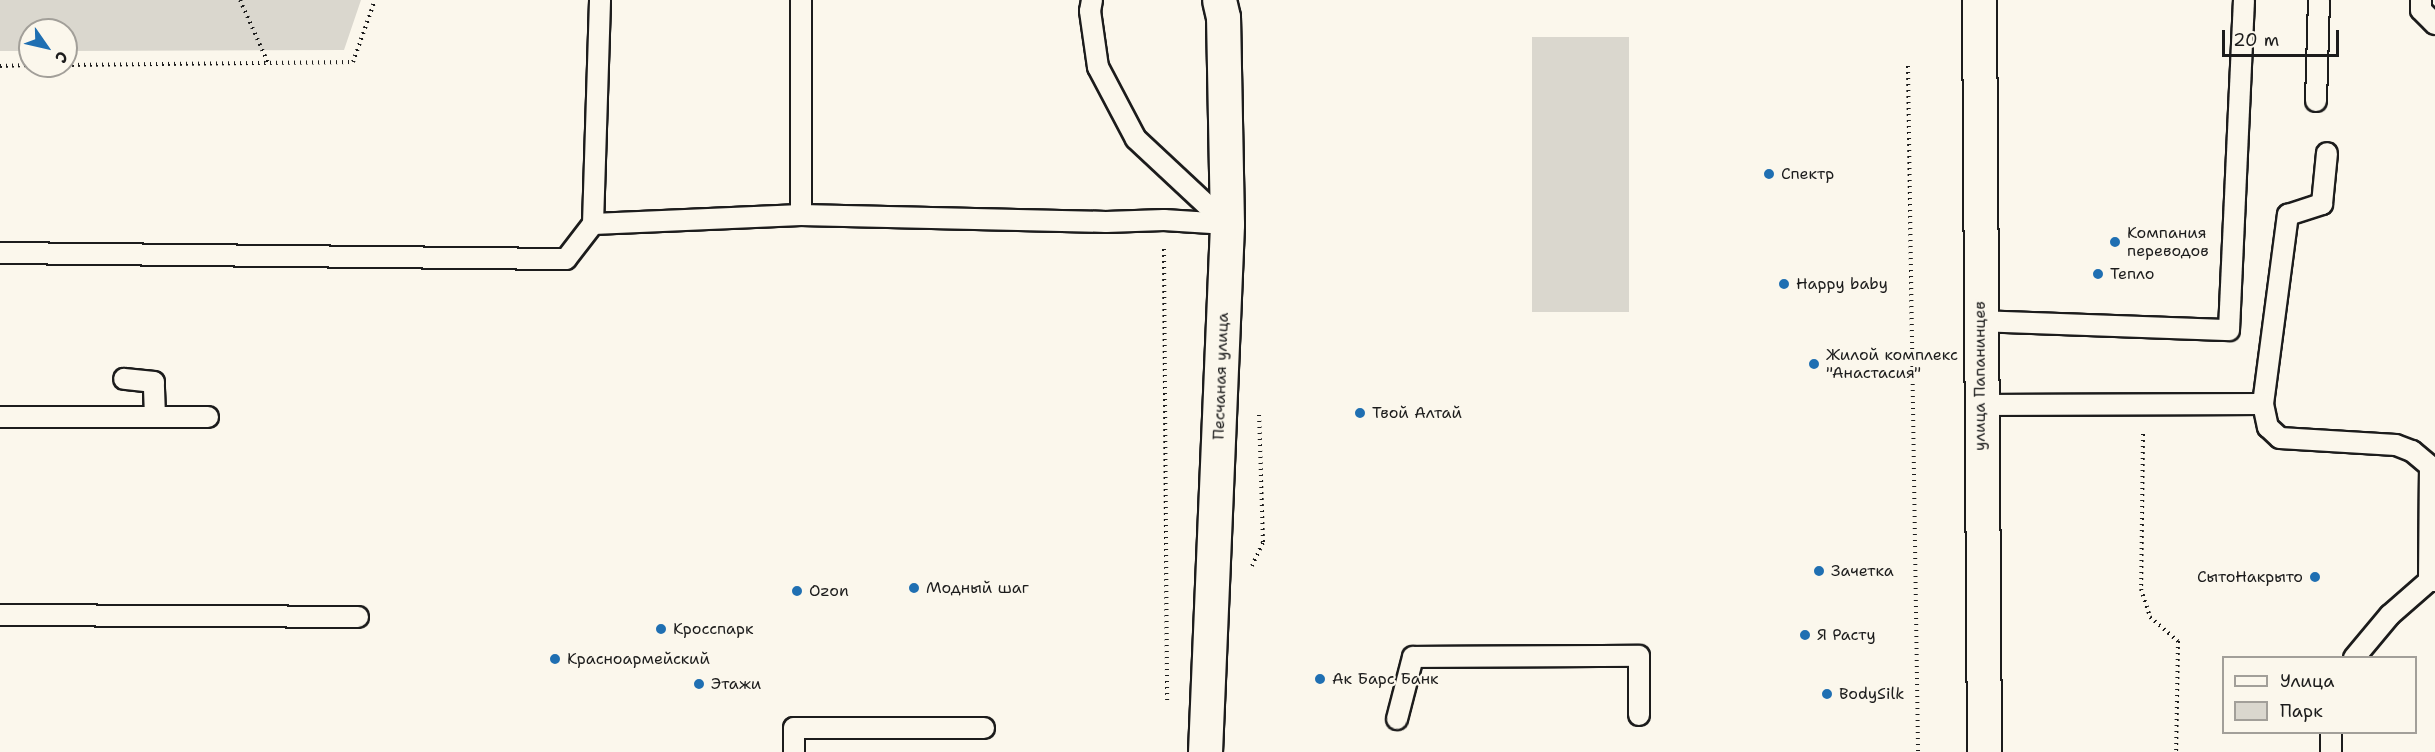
<!DOCTYPE html>
<html>
<head>
<meta charset="utf-8">
<style>
	body { margin:0 }
	#map { position:relative; width:2435px; height:752px; overflow:hidden; background:#fbf7ec; font-family:"Shantell Sans",sans-serif }
	div>[style] { position:absolute }
	.green>* { inset:0; background:#dad7ce; transform-origin:0 0 }
	.path>* { height:4px; margin-top:-2px; transform-origin:0; background:repeating-linear-gradient(90deg,#1c1c1c 0 1.5px,transparent 0 6px) }
	.roads { filter:drop-shadow(2px 0 #1c1c1c) drop-shadow(-2px 0 #1c1c1c) drop-shadow(0 2px #1c1c1c) drop-shadow(0 -2px #1c1c1c) }
	.lane>* { height:20px; margin:-10px; padding:0 10px; transform-origin:10px; border-radius:10px; background:#fbf7ec }
	.street>* { height:33px; margin:-16.5px; padding:0 16.5px; transform-origin:16.5px; border-radius:16.5px; background:#fbf7ec }
	.dots>* { width:16px; height:16px; translate:-50% -50%; box-sizing:border-box; border:3px solid #fbf7ec; border-radius:50% }
	span { translate:-50% -50%; white-space:nowrap; text-align:center; line-height:1.15; -webkit-text-stroke:4.5px #fbf7ec; paint-order:stroke }
	.poi-label { font-size:16px; color:#1c1c1c }
	.left { translate:0 -50%; text-align:left }
	.right { translate:-100% -50%; text-align:right }
	.street-label { font-size:16px; color:#1c1c1c }
	.legend { position:absolute; left:2222px; top:656px; width:195px; height:78px; box-sizing:border-box; background:#fbf7ec; border:2px solid #a29f99; margin:0; padding:8px 10px; list-style:none; font-size:18px; color:#1c1c1c }
	.legend li { display:flex; align-items:center; gap:12px; height:30px }
	.legend b { width:30px; border:2px solid #a29f99 }
	.north { position:absolute; left:18px; top:18px; width:60px; height:60px; box-sizing:border-box; background:#fbf7ec; border:2px solid #a29f99; border-radius:50%; rotate:124deg; font-size:16px; font-weight:700; line-height:24px; text-align:center; color:#1c1c1c }
	.north::after { content:''; display:block; margin:auto; width:21px; height:27px; background:#1f6fb2; clip-path:polygon(50% 0,100% 100%,50% 72%,0 100%) }
	.scale { position:absolute; left:2222px; top:30px; width:117px; height:27px; box-sizing:border-box; border:3px solid #1c1c1c; border-top:0; padding-left:8px; font-size:18px; line-height:21px; white-space:nowrap; color:#1c1c1c; -webkit-text-stroke:4px #fbf7ec; paint-order:stroke }
</style>
</head>
<body>
<div id="map">
	<div class="green">
		<div style="clip-path:polygon(0 0,361px 0,344px 50px,66px 51px,66px 30px,30px 30px,30px 51px,0 51px)"></div>
		<div style="left:1629px;top:37px;width:275px;height:97px;rotate:90deg"></div>
	</div>
	<div class="path">
		<div style="left:240px;top:0;width:69px;rotate:66deg"></div>
		<div style="left:66px;top:65px;width:287px;rotate:-0.6deg"></div>
		<div style="left:353px;top:62px;width:66px;rotate:-70.5deg"></div>
		<div style="left:0;top:66px;width:30px;rotate:-2deg"></div>
		<div style="left:1908px;top:66px;width:686px;rotate:89.16deg"></div>
		<div style="left:1164px;top:249px;width:451px;rotate:89.6deg"></div>
		<div style="left:2143px;top:434px;width:155px;rotate:90.7deg"></div>
		<div style="left:2141px;top:589px;width:29px;rotate:72deg"></div>
		<div style="left:2150px;top:617px;width:37px;rotate:41deg"></div>
		<div style="left:2178px;top:641px;width:111px;rotate:91deg"></div>
		<div style="left:1252px;top:566px;width:26px;rotate:-65deg"></div>
		<div style="left:1263px;top:542px;width:128px;rotate:-91.8deg"></div>
	</div>
	<div class="roads">
		<div class="lane">
			<div style="left:1092px;top:0;width:11px;rotate:100deg"></div>
			<div style="left:1090px;top:11px;width:57px;rotate:81.9deg"></div>
			<div style="left:1098px;top:67px;width:81px;rotate:62.2deg"></div>
			<div style="left:1136px;top:139px;width:125px;rotate:43deg"></div>
			<div style="left:2421px;top:0;width:10px;rotate:90deg"></div>
			<div style="left:2421px;top:10px;width:20px;rotate:45deg"></div>
			<div style="left:2316px;top:101px;width:101px;rotate:-88.3deg"></div>
			<div style="left:801px;top:215px;width:215px;rotate:-90deg"></div>
			<div style="left:593px;top:224px;width:208px;rotate:-2.5deg"></div>
			<div style="left:801px;top:215px;width:305px;rotate:1.3deg"></div>
			<div style="left:1106px;top:222px;width:58px;rotate:-2deg"></div>
			<div style="left:1164px;top:220px;width:63px;rotate:3.6deg"></div>
			<div style="left:0;top:253px;width:566px;rotate:0.61deg"></div>
			<div style="left:566px;top:259px;width:44px;rotate:-52.4deg"></div>
			<div style="left:593px;top:224px;width:224px;rotate:-88.2deg"></div>
			<div style="left:1980px;top:321px;width:249px;rotate:2.1deg"></div>
			<div style="left:2229px;top:330px;width:330px;rotate:-87.4deg"></div>
			<div style="left:2263px;top:404px;width:191px;rotate:-82.5deg"></div>
			<div style="left:2288px;top:215px;width:36px;rotate:-18deg"></div>
			<div style="left:2322px;top:204px;width:51px;rotate:-84.4deg"></div>
			<div style="left:1980px;top:405px;width:283px;rotate:-0.2deg"></div>
			<div style="left:2263px;top:404px;width:24px;rotate:78deg"></div>
			<div style="left:2268px;top:427px;width:16px;rotate:43deg"></div>
			<div style="left:2280px;top:438px;width:116px;rotate:3.5deg"></div>
			<div style="left:2396px;top:445px;width:17px;rotate:21deg"></div>
			<div style="left:2412px;top:451px;width:23px;rotate:40deg"></div>
			<div style="left:2430px;top:466px;width:115px;rotate:90.5deg"></div>
			<div style="left:2429px;top:581px;width:6px"></div>
			<div style="left:0;top:417px;width:155px"></div>
			<div style="left:155px;top:417px;width:35px;rotate:-92deg"></div>
			<div style="left:154px;top:382px;width:30px;rotate:-174deg"></div>
			<div style="left:155px;top:417px;width:53px"></div>
			<div style="left:0;top:615px;width:358px;rotate:0.3deg"></div>
			<div style="left:2354px;top:658px;width:56px;rotate:-50.1deg"></div>
			<div style="left:2390px;top:615px;width:52px;rotate:-41.1deg"></div>
			<div style="left:1397px;top:719px;width:64px;rotate:-75.5deg"></div>
			<div style="left:1413px;top:657px;width:226px;rotate:-0.3deg"></div>
			<div style="left:1639px;top:656px;width:59px;rotate:90deg"></div>
			<div style="left:2331px;top:732px;width:20px;rotate:90deg"></div>
			<div style="left:794px;top:752px;width:24px;rotate:-90deg"></div>
			<div style="left:794px;top:728px;width:190px"></div>
		</div>
		<div class="street">
			<div style="left:1979px;top:0;width:752px;rotate:89.62deg"></div>
			<div style="left:1205px;top:752px;width:528px;rotate:-87.61deg"></div>
			<div style="left:1227px;top:224px;width:207px;rotate:-91.1deg"></div>
			<div style="left:1223px;top:17px;width:17px;rotate:-103deg"></div>
		</div>
	</div>
	<div class="dots">
		<div style="left:1769px;top:174px;background:#1f6fb2"></div>
		<div style="left:2115px;top:242px;background:#1f6fb2"></div>
		<div style="left:2098px;top:274px;background:#1f6fb2"></div>
		<div style="left:1784px;top:284px;background:#1f6fb2"></div>
		<div style="left:1814px;top:364px;background:#1f6fb2"></div>
		<div style="left:1360px;top:413px;background:#1f6fb2"></div>
		<div style="left:1819px;top:571px;background:#1f6fb2"></div>
		<div style="left:2315px;top:577px;background:#1f6fb2"></div>
		<div style="left:914px;top:588px;background:#1f6fb2"></div>
		<div style="left:797px;top:591px;background:#1f6fb2"></div>
		<div style="left:661px;top:629px;background:#1f6fb2"></div>
		<div style="left:1805px;top:635px;background:#1f6fb2"></div>
		<div style="left:555px;top:659px;background:#1f6fb2"></div>
		<div style="left:1320px;top:679px;background:#1f6fb2"></div>
		<div style="left:699px;top:684px;background:#1f6fb2"></div>
		<div style="left:1827px;top:694px;background:#1f6fb2"></div>
	</div>
	<div class="poi-label">
		<span class="left" style="left:1781px;top:174px">Спектр</span>
		<span class="left" style="left:2127px;top:242px">Компания<br>переводов</span>
		<span class="left" style="left:2110px;top:274px">Тепло</span>
		<span class="left" style="left:1796px;top:284px">Happy baby</span>
		<span class="left" style="left:1826px;top:364px">Жилой комплекс<br>"Анастасия"</span>
		<span class="left" style="left:1372px;top:413px">Твой Алтай</span>
		<span class="left" style="left:1831px;top:571px">Зачетка</span>
		<span class="right" style="left:2303px;top:577px">СытоНакрыто</span>
		<span class="left" style="left:926px;top:588px">Модный шаг</span>
		<span class="left" style="left:809px;top:591px">Ozon</span>
		<span class="left" style="left:673px;top:629px">Кросспарк</span>
		<span class="left" style="left:1817px;top:635px">Я Расту</span>
		<span class="left" style="left:567px;top:659px">Красноармейский</span>
		<span class="left" style="left:1332px;top:679px">Ак Барс Банк</span>
		<span class="left" style="left:711px;top:684px">Этажи</span>
		<span class="left" style="left:1839px;top:694px">BodySilk</span>
	</div>
	<div class="street-label">
		<span style="left:1221px;top:376px;rotate:-88deg">Песчаная улица</span>
		<span style="left:1980px;top:376px;rotate:-90deg">улица Папанинцев</span>
	</div>
	<ul class="legend">
	<li><b style="height:8px;background:#fbf7ec"></b>Улица</li>
	<li><b style="height:16px;background:#dad7ce"></b>Парк</li>
	</ul>
	<div class="north">С</div>
	<div class="scale">20 m</div>
</div>
</body>
</html>
